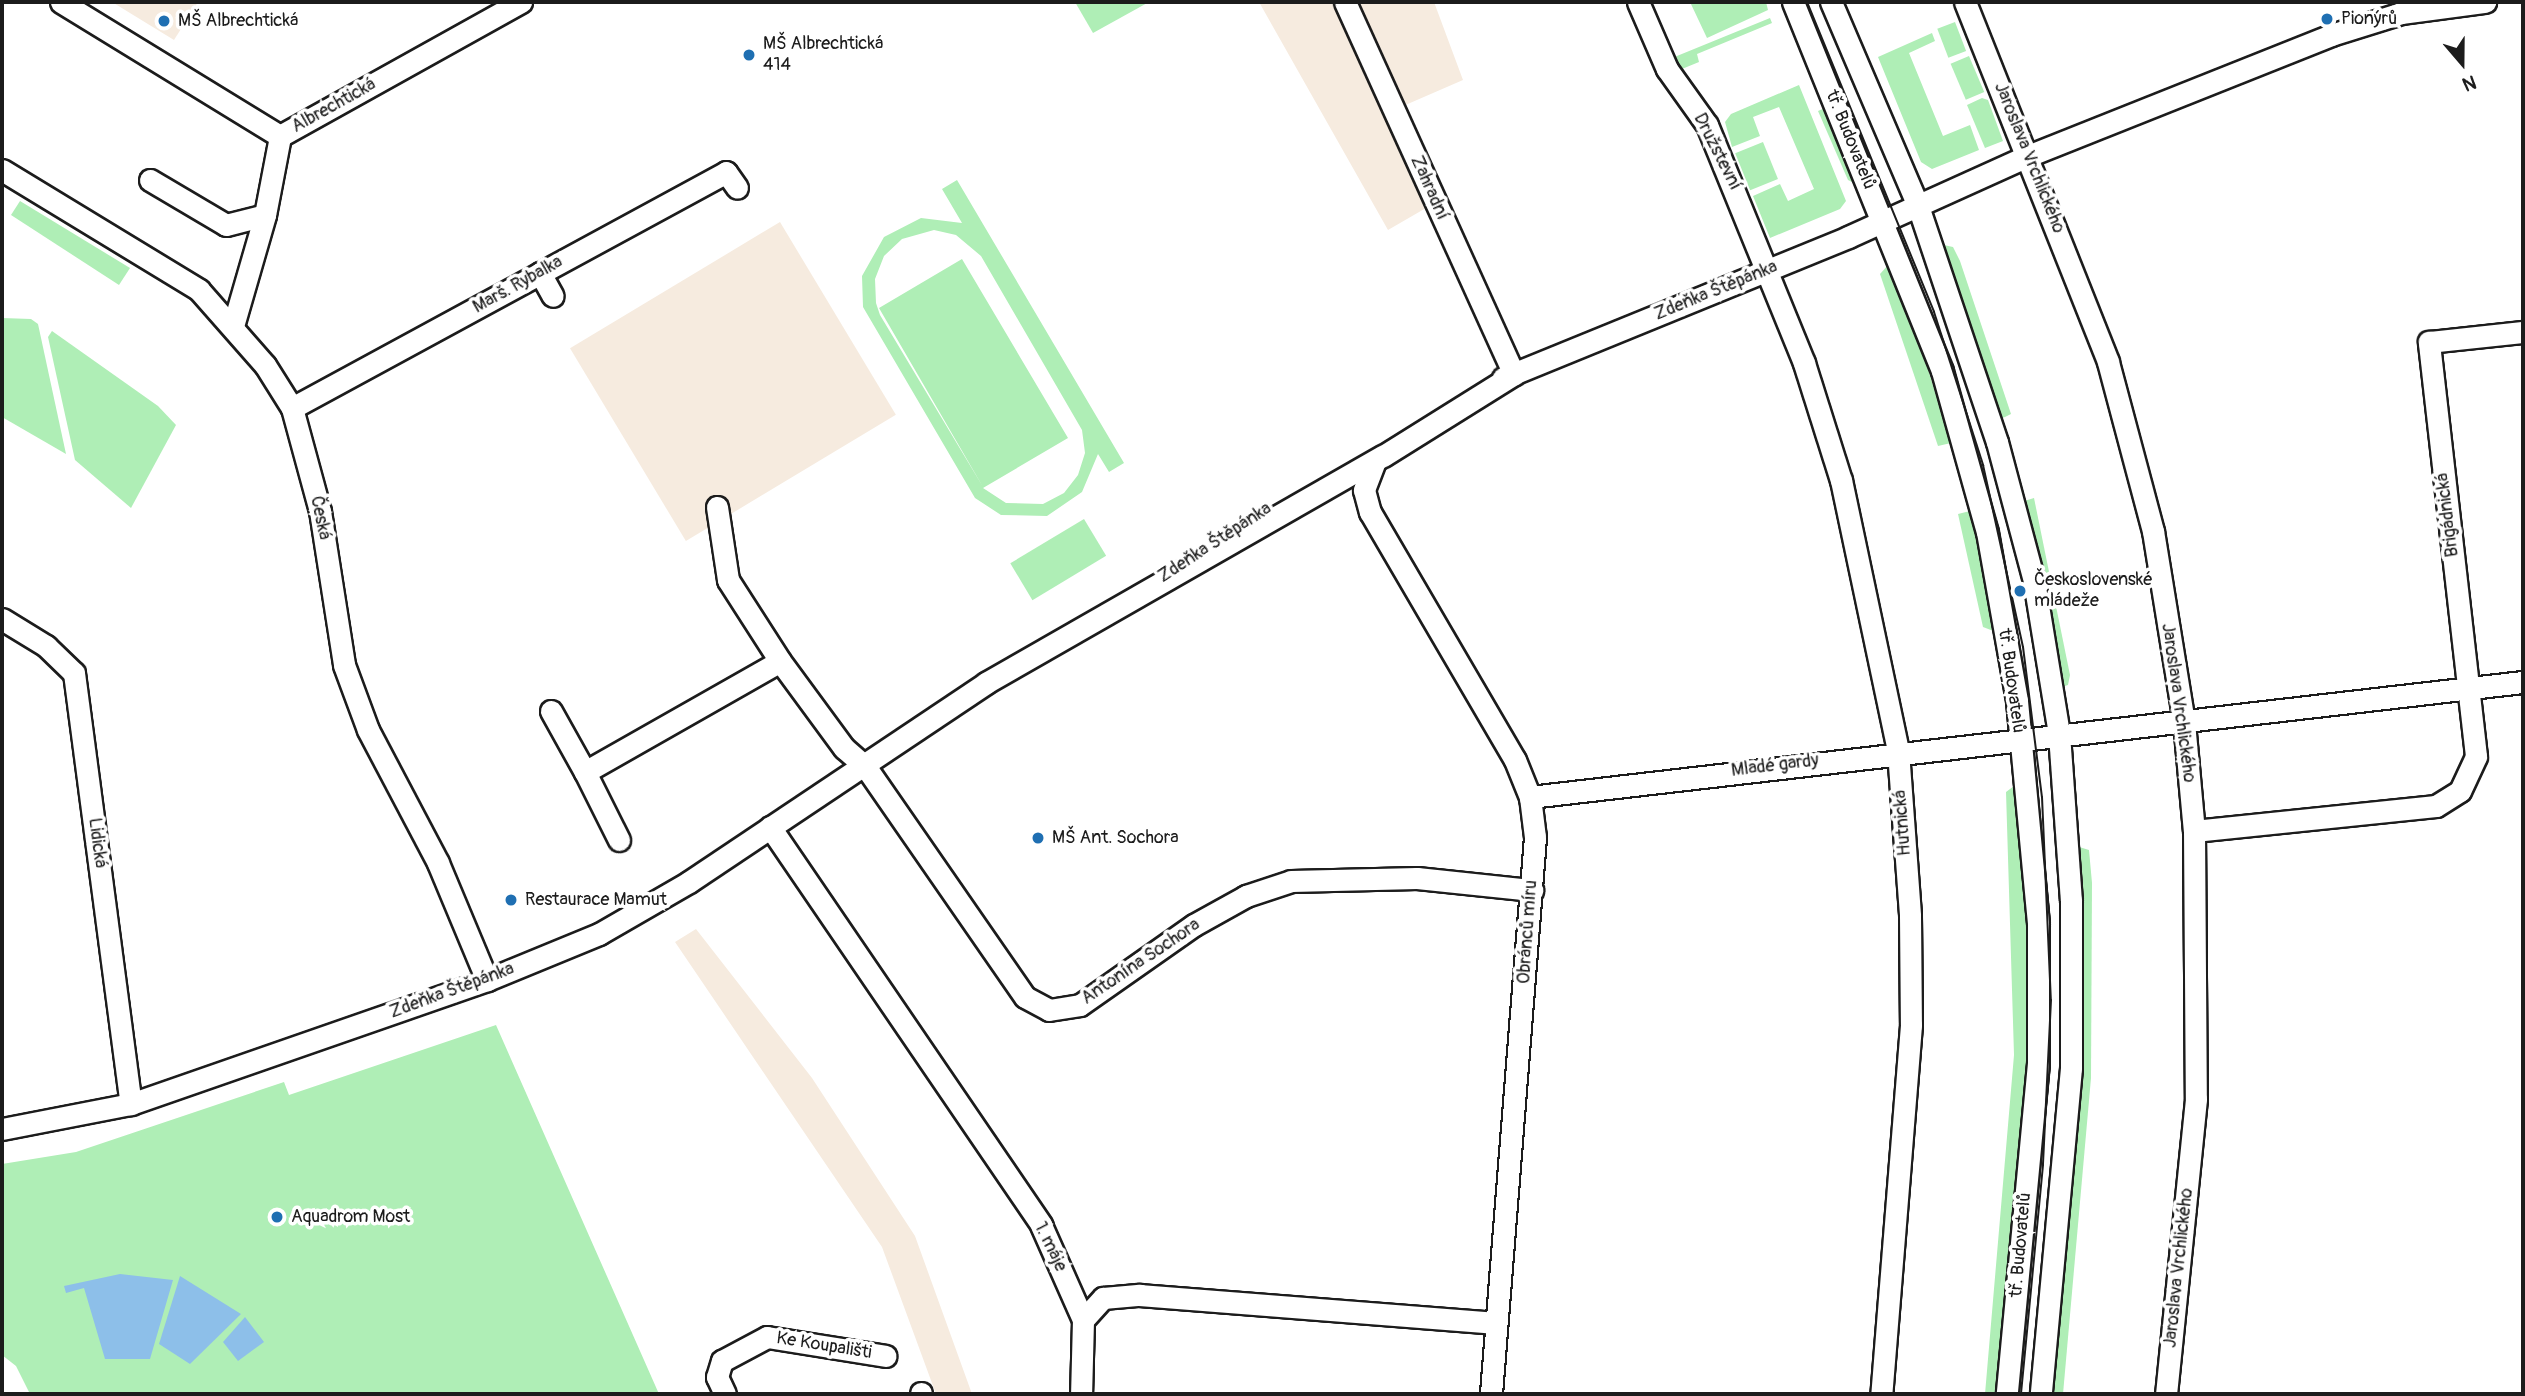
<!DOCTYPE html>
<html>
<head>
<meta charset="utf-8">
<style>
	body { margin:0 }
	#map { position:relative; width:2525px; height:1396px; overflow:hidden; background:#fff; font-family:Pangolin,sans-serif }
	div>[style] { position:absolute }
	.built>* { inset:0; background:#f6ebdf; transform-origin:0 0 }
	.green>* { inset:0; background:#afeeb6; transform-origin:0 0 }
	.water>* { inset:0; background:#8dbfe9 }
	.roads { filter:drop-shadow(2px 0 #1c1c1c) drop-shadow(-2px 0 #1c1c1c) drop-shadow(0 2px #1c1c1c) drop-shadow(0 -2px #1c1c1c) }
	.minor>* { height:21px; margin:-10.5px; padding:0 10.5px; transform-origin:10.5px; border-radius:10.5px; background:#fff }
	.tram>* { height:2px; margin:-1px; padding:0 1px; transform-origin:1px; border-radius:1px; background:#1c1c1c }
	.dots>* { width:19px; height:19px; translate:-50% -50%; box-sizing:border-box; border:4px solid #fff; border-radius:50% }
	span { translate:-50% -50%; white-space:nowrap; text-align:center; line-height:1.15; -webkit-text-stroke:7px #fff; paint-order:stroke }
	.poi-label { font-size:18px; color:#1c1c1c }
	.left { translate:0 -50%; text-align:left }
	.street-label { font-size:18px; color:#1c1c1c }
	.frame { position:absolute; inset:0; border:4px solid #1c1c1c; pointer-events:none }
	.north { position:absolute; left:2427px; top:28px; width:70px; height:70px; -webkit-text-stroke:5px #fff; paint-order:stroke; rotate:160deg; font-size:19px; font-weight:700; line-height:28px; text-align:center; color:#1c1c1c }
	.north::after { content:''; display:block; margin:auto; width:24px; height:32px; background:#1c1c1c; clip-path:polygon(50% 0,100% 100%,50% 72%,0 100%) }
</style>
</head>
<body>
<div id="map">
	<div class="built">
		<div style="clip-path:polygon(112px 2px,198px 2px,174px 40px)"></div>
		<div style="clip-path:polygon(1259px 2px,1434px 2px,1463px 80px,1387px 113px,1426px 208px,1388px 230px)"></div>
		<div style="left:780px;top:222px;width:225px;height:245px;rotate:59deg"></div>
		<div style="clip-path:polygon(696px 929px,812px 1078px,915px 1236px,972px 1394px,936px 1394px,882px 1247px,675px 942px)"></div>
	</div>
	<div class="green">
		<div style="clip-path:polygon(1075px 2px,1149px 2px,1093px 33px)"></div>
		<div style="clip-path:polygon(1690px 2px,1766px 2px,1768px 10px,1707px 38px)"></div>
		<div style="clip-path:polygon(1770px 18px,1772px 23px,1697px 54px,1699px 62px,1677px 71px,1672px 58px)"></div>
		<div style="left:1955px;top:22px;width:31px;height:19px;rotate:69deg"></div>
		<div style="clip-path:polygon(1932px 33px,1935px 41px,1909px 53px,1943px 136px,1970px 125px,1979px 150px,1932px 169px,1921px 162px,1878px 57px)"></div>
		<div style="left:1969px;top:56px;width:39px;height:20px;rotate:67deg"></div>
		<div style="clip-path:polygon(1799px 85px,1846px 201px,1840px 209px,1770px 238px,1753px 196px,1780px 184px,1788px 201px,1814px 189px,1779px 107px,1753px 117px,1760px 136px,1732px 147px,1725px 122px,1731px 114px)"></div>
		<div style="clip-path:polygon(1982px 98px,1988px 100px,2003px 141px,1985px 148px,1967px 105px)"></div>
		<div style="clip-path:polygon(1825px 108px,1856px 184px,1848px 180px,1818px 111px)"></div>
		<div style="left:1763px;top:142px;width:40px;height:30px;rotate:68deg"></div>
		<div style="clip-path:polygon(evenodd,957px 180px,1124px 463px,1109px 472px,1098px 454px,1082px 492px,1047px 516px,1001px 515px,975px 498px,863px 307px,862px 276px,884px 237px,921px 218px,962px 223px,942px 189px,957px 180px,934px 230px,956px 235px,981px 256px,1082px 430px,1085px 453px,1078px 475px,1064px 493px,1043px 504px,1006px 503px,983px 488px,1068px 438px,962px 259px,879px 308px,983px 487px,880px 315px,876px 303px,875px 279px,884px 256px,902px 239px,934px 230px)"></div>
		<div style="clip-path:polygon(20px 201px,130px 268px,119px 285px,11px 215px)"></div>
		<div style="clip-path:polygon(1939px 244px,1953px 247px,1960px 261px,2011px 414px,2005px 417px,1999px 419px)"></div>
		<div style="clip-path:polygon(1889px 264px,1917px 334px,1951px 443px,1938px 446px,1880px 274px)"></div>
		<div style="clip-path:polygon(2px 318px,31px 319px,38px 324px,66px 454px,2px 417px)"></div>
		<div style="clip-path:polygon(52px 331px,158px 406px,176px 425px,131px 508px,75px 460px,48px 337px)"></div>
		<div style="clip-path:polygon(2034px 498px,2070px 675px,2068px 685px,2058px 688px,2021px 502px)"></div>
		<div style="clip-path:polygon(1970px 511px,1979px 549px,1996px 632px,1983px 627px,1958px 514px)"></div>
		<div style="left:1084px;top:519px;width:43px;height:86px;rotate:59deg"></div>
		<div style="clip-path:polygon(2018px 783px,2026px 901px,2026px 1071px,1997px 1394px,1985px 1394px,2014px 1055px,2006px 792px)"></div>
		<div style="clip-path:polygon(2076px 846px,2089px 850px,2092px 883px,2091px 1078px,2063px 1394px,2050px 1394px)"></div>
		<div style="clip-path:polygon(496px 1025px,659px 1394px,30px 1394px,16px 1366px,2px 1355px,2px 1164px,76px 1152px,284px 1082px,289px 1095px)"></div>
	</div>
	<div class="water">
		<div style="clip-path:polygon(120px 1274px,173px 1280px,150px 1359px,105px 1359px,84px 1288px,66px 1293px,64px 1286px)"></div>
		<div style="clip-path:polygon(180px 1276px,241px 1314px,190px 1364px,159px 1344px)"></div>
		<div style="clip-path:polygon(245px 1317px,264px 1342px,238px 1361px,223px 1342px)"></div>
	</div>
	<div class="roads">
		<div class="minor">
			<div style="left:61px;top:2px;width:257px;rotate:31.5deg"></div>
			<div style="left:280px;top:136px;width:276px;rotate:-29.1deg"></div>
			<div style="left:1345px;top:2px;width:409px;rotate:65.6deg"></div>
			<div style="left:1638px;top:2px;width:73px;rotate:66.6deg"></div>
			<div style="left:1667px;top:69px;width:69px;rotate:54.5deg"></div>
			<div style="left:1707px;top:125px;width:257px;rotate:67.8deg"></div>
			<div style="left:1804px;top:363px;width:123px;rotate:72.5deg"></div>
			<div style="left:1841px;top:480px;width:277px;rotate:78.1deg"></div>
			<div style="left:1898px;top:751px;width:165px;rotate:85.8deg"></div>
			<div style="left:1910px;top:916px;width:109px;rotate:89.5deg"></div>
			<div style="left:1911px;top:1025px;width:370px;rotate:94.6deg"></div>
			<div style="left:1793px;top:2px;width:398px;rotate:68deg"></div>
			<div style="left:1942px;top:371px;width:167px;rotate:74.4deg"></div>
			<div style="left:1987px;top:532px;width:172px;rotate:79.9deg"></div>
			<div style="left:2017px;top:701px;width:224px;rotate:84.6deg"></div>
			<div style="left:2038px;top:924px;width:139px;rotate:90deg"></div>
			<div style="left:2038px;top:1063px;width:332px;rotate:95.4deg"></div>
			<div style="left:1831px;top:2px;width:222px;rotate:66.9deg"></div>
			<div style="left:1918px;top:206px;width:249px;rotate:71.5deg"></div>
			<div style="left:1997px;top:442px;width:144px;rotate:75.1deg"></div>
			<div style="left:2034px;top:581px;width:155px;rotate:80.7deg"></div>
			<div style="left:2059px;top:734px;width:166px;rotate:85.9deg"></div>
			<div style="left:2071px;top:900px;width:168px;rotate:90deg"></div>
			<div style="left:2071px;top:1068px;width:327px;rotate:95.3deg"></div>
			<div style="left:1965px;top:2px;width:387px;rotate:68.3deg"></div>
			<div style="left:2108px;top:362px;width:175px;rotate:75.1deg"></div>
			<div style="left:2153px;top:531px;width:193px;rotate:80.8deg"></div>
			<div style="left:2184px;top:722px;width:109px;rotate:84.8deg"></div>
			<div style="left:2194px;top:831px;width:268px;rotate:89.6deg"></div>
			<div style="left:2196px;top:1099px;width:297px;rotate:95.8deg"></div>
			<div style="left:2px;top:170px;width:231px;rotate:31.3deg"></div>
			<div style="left:199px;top:290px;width:100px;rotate:48.7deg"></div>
			<div style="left:265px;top:365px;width:51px;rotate:57.9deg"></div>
			<div style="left:292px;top:408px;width:107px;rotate:74.8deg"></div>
			<div style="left:320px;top:511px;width:156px;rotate:81.1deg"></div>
			<div style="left:344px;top:665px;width:69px;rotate:69.7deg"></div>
			<div style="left:368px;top:730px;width:150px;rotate:62.2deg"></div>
			<div style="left:438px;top:863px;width:127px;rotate:67.3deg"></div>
			<div style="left:150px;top:180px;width:88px;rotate:30.6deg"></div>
			<div style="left:226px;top:225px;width:40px;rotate:-14.4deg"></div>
			<div style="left:540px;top:273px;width:26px;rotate:61deg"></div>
			<div style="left:233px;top:326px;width:116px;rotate:-73.9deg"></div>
			<div style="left:265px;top:215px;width:80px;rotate:-79.2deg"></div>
			<div style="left:1503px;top:378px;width:373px;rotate:-22.2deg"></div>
			<div style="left:1848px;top:237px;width:200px;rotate:-24.3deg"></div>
			<div style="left:2030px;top:155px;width:324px;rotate:-21.7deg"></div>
			<div style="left:2331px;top:35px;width:73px;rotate:-17.4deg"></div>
			<div style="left:2401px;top:13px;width:85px;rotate:-7.5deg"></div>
			<div style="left:292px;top:408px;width:494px;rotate:-28.5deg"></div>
			<div style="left:726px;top:172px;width:19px;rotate:55deg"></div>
			<div style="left:1375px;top:461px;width:31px;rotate:111deg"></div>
			<div style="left:1364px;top:490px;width:23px;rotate:75deg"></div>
			<div style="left:1370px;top:512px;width:287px;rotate:59.7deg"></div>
			<div style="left:1515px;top:760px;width:40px;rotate:68deg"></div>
			<div style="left:1530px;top:797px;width:40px;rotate:82.9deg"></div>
			<div style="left:1535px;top:837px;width:559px;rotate:94.52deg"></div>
			<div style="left:717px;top:507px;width:74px;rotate:81.4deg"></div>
			<div style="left:728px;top:580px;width:96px;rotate:57.3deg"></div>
			<div style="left:780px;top:661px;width:108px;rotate:53.7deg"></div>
			<div style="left:844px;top:748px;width:28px;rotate:41deg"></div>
			<div style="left:865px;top:766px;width:281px;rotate:55.3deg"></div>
			<div style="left:1025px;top:997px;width:27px;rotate:28deg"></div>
			<div style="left:1049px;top:1010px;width:31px;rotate:-9deg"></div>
			<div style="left:1080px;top:1005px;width:139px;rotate:-35.1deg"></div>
			<div style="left:1194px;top:925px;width:60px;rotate:-29.1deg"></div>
			<div style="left:1246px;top:896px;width:47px;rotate:-18.4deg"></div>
			<div style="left:1291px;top:881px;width:126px;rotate:-1.4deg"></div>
			<div style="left:1417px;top:878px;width:116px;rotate:6deg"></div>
			<div style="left:2px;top:619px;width:52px;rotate:31.5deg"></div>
			<div style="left:46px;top:646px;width:39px;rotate:44deg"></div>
			<div style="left:74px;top:673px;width:435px;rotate:82.5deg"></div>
			<div style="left:551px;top:711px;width:70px;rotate:60.9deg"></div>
			<div style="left:585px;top:772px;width:224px;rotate:-29.6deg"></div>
			<div style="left:585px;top:772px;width:76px;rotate:63.4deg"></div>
			<div style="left:1530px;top:797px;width:1000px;rotate:-6.61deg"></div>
			<div style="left:770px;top:827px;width:482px;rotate:55.7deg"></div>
			<div style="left:1041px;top:1225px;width:104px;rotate:66.1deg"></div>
			<div style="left:1083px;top:1320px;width:74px;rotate:91.5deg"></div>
			<div style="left:2194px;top:831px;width:243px;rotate:-5.9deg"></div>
			<div style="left:2436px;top:806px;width:28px;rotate:-32deg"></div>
			<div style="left:2460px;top:791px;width:38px;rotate:-65deg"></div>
			<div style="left:2476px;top:756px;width:417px;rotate:-96.5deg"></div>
			<div style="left:2429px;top:342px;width:95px;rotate:-6.1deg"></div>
			<div style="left:2px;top:1129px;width:131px;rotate:-11deg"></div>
			<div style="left:131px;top:1104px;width:377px;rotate:-19.2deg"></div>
			<div style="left:487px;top:980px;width:121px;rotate:-22.3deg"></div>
			<div style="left:599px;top:934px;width:104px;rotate:-30deg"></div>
			<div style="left:689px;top:882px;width:358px;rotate:-33.8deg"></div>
			<div style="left:986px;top:683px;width:457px;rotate:-29.8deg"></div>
			<div style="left:1383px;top:456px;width:155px;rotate:-32deg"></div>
			<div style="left:1083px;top:1320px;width:30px;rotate:-48deg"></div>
			<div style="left:1103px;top:1298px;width:37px;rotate:-5deg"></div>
			<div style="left:1140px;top:1295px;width:357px;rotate:4.5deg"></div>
			<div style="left:921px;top:1393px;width:1px;rotate:90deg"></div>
			<div style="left:725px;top:1394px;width:19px;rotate:-115deg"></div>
			<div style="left:717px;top:1377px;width:17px;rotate:-73deg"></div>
			<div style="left:722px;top:1361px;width:51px;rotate:-28.1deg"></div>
			<div style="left:767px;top:1337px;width:120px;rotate:9.1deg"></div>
		</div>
	</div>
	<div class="tram">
		<div style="left:1807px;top:2px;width:335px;rotate:67.7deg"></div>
		<div style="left:1934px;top:312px;width:161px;rotate:72.2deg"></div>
		<div style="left:1983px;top:465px;width:186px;rotate:77.6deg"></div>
		<div style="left:2023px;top:647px;width:151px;rotate:82.8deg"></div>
		<div style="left:2042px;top:797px;width:203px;rotate:87.5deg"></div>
		<div style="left:2051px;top:1000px;width:165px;rotate:92.8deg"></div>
		<div style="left:2043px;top:1165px;width:230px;rotate:95.5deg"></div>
	</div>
	<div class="dots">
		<div style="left:2327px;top:19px;background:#1f6fb2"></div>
		<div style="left:164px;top:21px;background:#1f6fb2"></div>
		<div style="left:749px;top:55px;background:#1f6fb2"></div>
		<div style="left:2020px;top:591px;background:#1f6fb2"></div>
		<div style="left:1038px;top:838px;background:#1f6fb2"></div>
		<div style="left:511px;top:900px;background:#1f6fb2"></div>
		<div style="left:277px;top:1217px;background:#1f6fb2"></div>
	</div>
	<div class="poi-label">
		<span class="left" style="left:2341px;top:19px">Pionýrů</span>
		<span class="left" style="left:178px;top:21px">MŠ Albrechtická</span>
		<span class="left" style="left:763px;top:55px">MŠ Albrechtická<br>414</span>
		<span class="left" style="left:2034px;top:591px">Československé<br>mládeže</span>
		<span class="left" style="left:1052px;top:838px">MŠ Ant. Sochora</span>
		<span class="left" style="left:525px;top:900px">Restaurace Mamut</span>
		<span class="left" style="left:291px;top:1217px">Aquadrom Most</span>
	</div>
	<div class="street-label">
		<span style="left:334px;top:106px;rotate:-29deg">Albrechtická</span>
		<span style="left:1850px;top:140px;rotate:68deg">tř. Budovatelů</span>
		<span style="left:1717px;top:152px;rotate:63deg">Družstevní</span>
		<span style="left:2029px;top:158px;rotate:68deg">Jaroslava Vrchlického</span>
		<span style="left:1429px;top:188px;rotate:66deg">Zahradní</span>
		<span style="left:518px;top:285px;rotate:-29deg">Marš. Rybalka</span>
		<span style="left:1716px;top:291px;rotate:-22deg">Zdeňka Štěpánka</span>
		<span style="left:2448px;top:515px;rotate:-97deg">Brigádnická</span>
		<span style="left:320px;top:518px;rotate:79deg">Česká</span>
		<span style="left:1215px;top:543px;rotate:-33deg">Zdeňka Štěpánka</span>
		<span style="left:2011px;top:681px;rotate:82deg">tř. Budovatelů</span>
		<span style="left:2178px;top:703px;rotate:82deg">Jaroslava Vrchlického</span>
		<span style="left:1775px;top:766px;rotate:-7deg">Mladé gardy</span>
		<span style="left:1903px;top:823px;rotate:-94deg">Hutnická</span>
		<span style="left:97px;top:843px;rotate:83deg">Lidická</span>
		<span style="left:1528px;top:932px;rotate:-86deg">Obránců míru</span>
		<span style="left:1141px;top:962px;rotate:-34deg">Antonína Sochora</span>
		<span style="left:452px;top:991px;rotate:-20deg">Zdeňka Štěpánka</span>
		<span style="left:2021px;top:1245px;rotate:-85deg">tř. Budovatelů</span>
		<span style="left:1050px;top:1247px;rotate:64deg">1. máje</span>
		<span style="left:2179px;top:1268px;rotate:-84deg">Jaroslava Vrchlického</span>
		<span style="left:824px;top:1346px;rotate:9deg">Ke Koupališti</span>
	</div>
	<div class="frame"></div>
	<div class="north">N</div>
</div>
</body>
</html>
